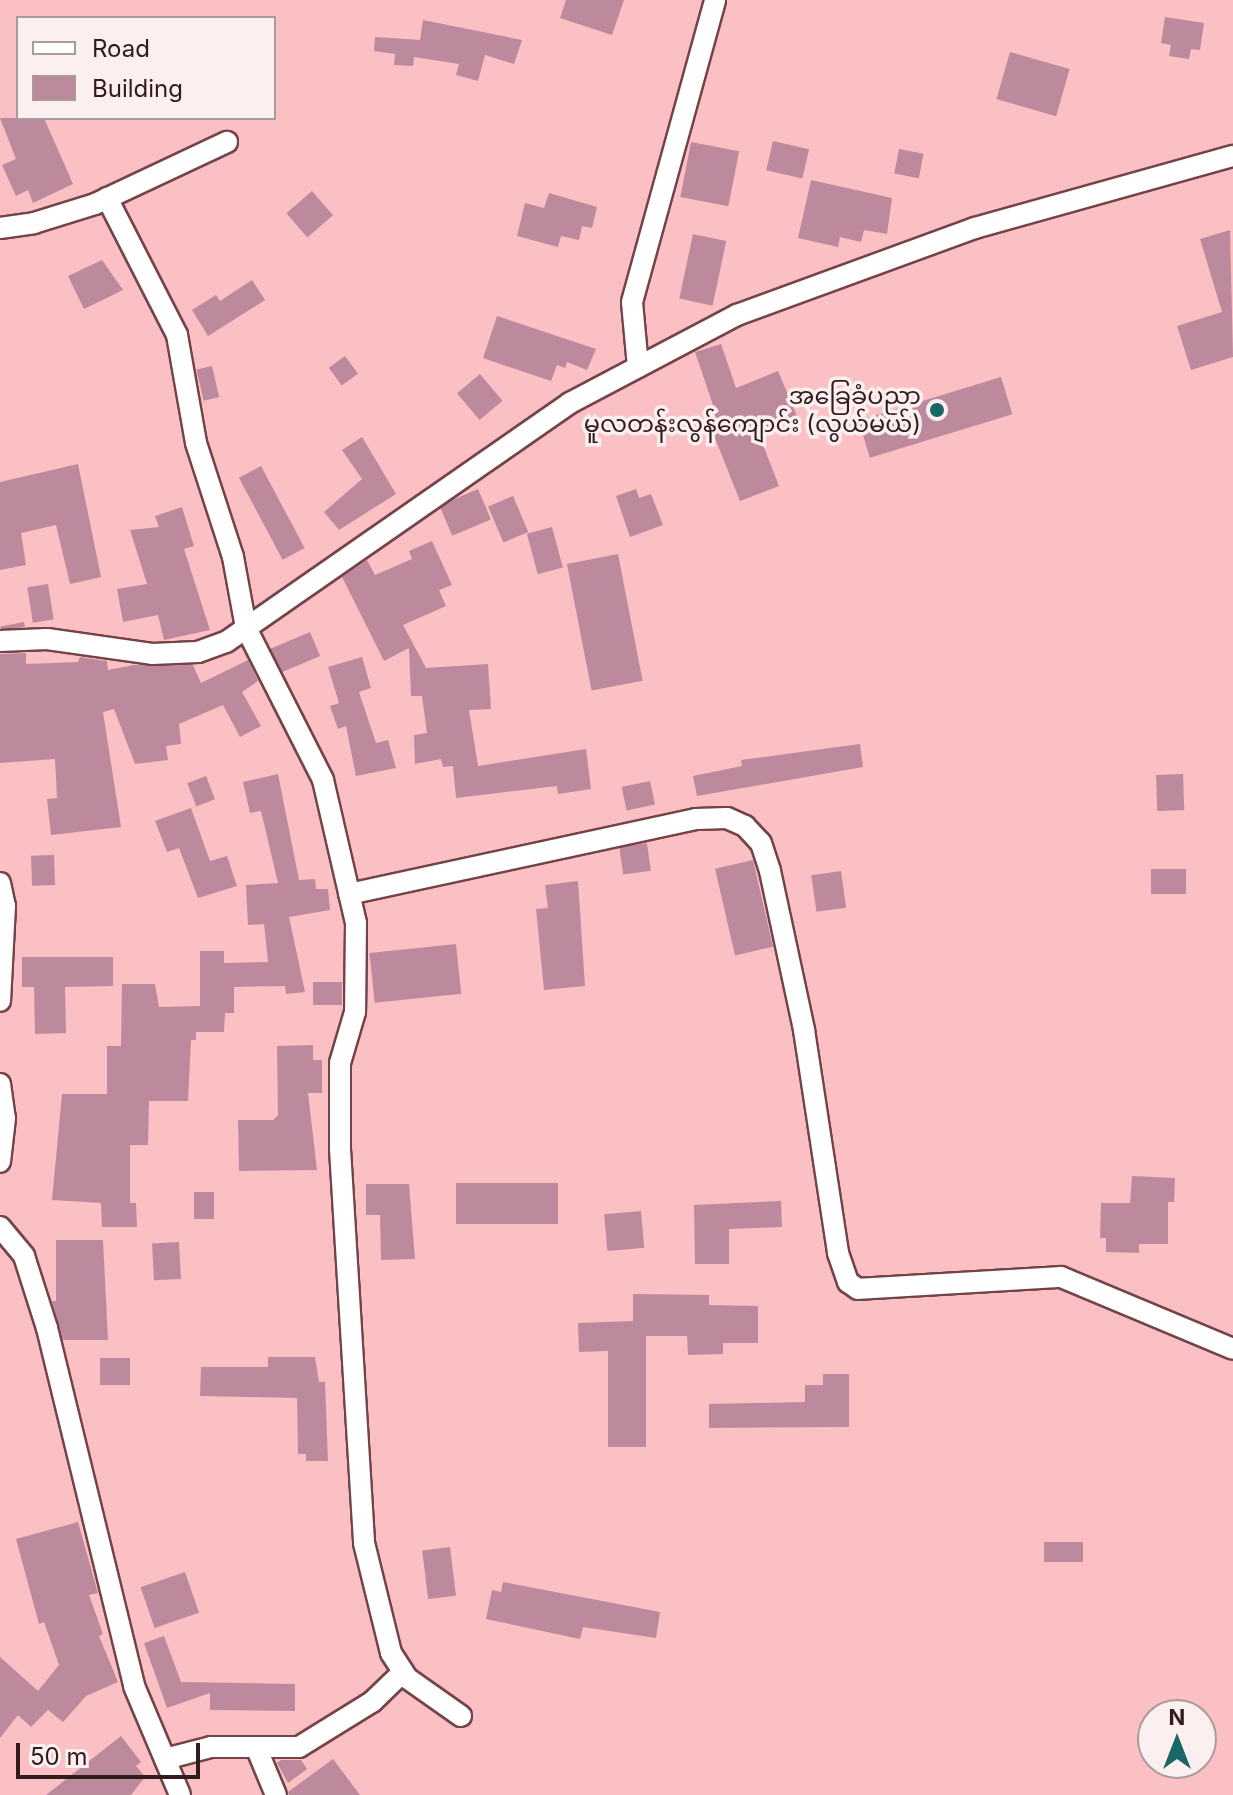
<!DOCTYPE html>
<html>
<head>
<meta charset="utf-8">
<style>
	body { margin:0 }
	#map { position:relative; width:1233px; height:1795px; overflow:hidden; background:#fbc0c4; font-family:Inter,"Noto Sans Myanmar",sans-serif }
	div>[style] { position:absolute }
	.building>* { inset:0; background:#bd899d; transform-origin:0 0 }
	.roads { filter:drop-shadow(2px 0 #744348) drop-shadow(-2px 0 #744348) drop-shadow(0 2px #744348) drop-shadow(0 -2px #744348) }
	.street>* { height:20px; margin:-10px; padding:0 10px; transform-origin:10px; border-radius:10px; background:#fff }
	.dots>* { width:22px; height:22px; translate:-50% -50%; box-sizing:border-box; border:4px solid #fcefef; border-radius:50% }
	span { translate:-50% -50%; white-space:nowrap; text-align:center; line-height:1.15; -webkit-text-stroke:7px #fcefef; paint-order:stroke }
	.poi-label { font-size:24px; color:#311b1d }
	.right { translate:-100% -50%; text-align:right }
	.legend { position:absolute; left:16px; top:16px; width:260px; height:104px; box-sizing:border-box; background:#fcefef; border:2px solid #ab9a9b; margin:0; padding:10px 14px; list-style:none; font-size:24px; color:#311b1d }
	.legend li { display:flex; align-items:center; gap:16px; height:40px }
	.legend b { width:40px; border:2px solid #ab9a9b }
	.north { position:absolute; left:1137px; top:1699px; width:80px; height:80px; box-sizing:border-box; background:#fcefef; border:2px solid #ab9a9b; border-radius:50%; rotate:0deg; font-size:22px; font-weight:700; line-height:32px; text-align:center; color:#311b1d }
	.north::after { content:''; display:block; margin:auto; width:28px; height:36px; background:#196766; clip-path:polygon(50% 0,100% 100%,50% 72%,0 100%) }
	.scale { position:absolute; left:16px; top:1743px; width:184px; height:36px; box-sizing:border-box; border:4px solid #311b1d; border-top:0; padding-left:10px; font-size:24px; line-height:28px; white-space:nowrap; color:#311b1d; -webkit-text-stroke:6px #fcefef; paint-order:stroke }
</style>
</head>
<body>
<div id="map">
	<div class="building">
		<div style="clip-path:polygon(566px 0,624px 0,612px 35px,560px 18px)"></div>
		<div style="clip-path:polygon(1165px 17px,1204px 23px,1200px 50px,1191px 49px,1189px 59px,1169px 56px,1171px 45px,1161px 43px)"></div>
		<div style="clip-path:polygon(423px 20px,522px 40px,514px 64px,485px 55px,478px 81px,456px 75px,459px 64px,414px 57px,413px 66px,394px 65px,395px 54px,374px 51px,375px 37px,420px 40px)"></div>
		<div style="left:1010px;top:52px;width:62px;height:49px;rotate:16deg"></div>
		<div style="clip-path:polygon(0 118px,44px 118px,73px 184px,33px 203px,28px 190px,16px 196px,2px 165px,16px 159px)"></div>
		<div style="left:773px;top:141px;width:37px;height:30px;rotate:13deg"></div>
		<div style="left:691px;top:142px;width:49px;height:56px;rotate:11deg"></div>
		<div style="left:899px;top:149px;width:25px;height:25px;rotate:11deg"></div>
		<div style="clip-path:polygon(811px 180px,892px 198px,887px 234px,864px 230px,861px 242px,840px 237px,838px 247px,798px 238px)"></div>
		<div style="left:312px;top:191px;width:32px;height:34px;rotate:49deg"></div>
		<div style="clip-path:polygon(549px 193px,597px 207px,592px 228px,582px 226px,579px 240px,561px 236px,558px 247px,517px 236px,525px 203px,544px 208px)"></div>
		<div style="clip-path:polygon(1230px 230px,1233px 357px,1191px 370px,1177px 326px,1222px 312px,1200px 239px)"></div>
		<div style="left:693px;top:234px;width:34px;height:66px;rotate:12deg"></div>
		<div style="clip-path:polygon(102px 260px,123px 290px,84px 309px,68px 276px)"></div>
		<div style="clip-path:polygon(252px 280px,265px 300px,208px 336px,192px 310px,216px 295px,220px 301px)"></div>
		<div style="clip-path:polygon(497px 316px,596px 349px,587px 370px,567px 362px,565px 368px,557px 365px,551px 381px,483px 358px)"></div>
		<div style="clip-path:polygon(721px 344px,736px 388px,778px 371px,797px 416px,758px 432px,779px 486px,740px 501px,703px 408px,713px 405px,695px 352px)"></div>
		<div style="left:345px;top:356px;width:22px;height:20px;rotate:54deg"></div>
		<div style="left:212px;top:366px;width:32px;height:16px;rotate:77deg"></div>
		<div style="left:480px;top:374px;width:35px;height:30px;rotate:50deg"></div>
		<div style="left:1001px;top:377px;width:39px;height:149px;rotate:73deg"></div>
		<div style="clip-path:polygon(362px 437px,396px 494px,339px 530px,324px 512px,362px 479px,342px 450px)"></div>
		<div style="clip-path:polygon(78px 464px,101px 577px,70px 584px,56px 525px,21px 533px,26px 565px,0 570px,0 482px)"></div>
		<div style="left:261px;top:466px;width:93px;height:25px;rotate:62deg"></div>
		<div style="left:478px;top:489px;width:33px;height:42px;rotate:67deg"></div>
		<div style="clip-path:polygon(636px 489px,639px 498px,651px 494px,663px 525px,630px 537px,616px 496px)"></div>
		<div style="left:513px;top:496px;width:39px;height:27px;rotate:67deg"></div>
		<div style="clip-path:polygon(182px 507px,194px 546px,184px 549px,210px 630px,164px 640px,158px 615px,123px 622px,117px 589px,147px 584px,130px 530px,159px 527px,155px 516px)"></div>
		<div style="left:552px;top:527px;width:42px;height:26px;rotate:75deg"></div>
		<div style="clip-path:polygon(432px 541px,452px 585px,439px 590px,446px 606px,403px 625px,426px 668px,488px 664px,491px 709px,469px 710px,478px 766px,586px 749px,591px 789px,558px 794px,557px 786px,456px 798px,453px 766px,443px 767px,441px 759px,415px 764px,414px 735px,427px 733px,422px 696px,411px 696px,409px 648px,384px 661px,342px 577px,367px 560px,375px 575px,412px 559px,409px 551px)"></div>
		<div style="left:618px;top:554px;width:129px;height:52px;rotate:79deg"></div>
		<div style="left:48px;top:584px;width:36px;height:21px;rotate:81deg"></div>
		<div style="left:24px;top:622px;width:5px;height:24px;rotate:79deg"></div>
		<div style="left:310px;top:632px;width:26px;height:43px;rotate:67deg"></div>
		<div style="clip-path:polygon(26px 653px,26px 664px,78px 662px,80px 657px,107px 661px,108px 670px,134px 665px,193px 665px,201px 683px,248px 660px,258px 681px,242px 692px,261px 726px,240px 737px,223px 705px,179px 724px,181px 744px,166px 746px,168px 760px,135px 764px,114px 709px,103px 712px,121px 827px,51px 835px,47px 799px,57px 798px,55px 759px,0 763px,0 654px)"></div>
		<div style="clip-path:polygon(362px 657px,371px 688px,359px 692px,376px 743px,388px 740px,396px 768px,356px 776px,346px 726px,338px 729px,330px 706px,339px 703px,328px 667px)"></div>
		<div style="clip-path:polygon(860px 744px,863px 767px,697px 796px,693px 776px,742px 766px,741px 760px)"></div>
		<div style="clip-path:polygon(278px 774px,299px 880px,315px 879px,316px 889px,328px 889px,330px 910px,289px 917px,305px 992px,286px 994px,285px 986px,234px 987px,234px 1013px,225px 1013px,224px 1032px,196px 1032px,196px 1040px,191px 1040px,188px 1101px,149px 1101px,148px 1145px,130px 1145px,130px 1203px,136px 1203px,137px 1227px,102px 1227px,101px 1203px,52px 1200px,62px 1094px,107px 1094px,107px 1046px,121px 1046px,122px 984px,155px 984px,159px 1007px,200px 1006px,200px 951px,224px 951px,224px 963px,268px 962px,264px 924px,248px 925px,246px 885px,278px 883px,261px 811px,250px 813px,243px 782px)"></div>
		<div style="left:1183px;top:774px;width:36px;height:27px;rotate:88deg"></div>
		<div style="left:206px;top:776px;width:25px;height:20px;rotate:69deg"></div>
		<div style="left:650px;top:781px;width:24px;height:29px;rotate:78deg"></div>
		<div style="clip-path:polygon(191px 808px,210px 861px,227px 856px,237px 886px,198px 898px,179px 848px,167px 852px,155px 821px)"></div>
		<div style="left:647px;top:843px;width:28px;height:28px;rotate:82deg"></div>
		<div style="left:54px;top:855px;width:30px;height:23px;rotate:88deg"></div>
		<div style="left:753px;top:860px;width:89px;height:39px;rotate:77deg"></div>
		<div style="left:1151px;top:869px;width:35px;height:25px"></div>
		<div style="left:841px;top:871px;width:37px;height:30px;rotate:82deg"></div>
		<div style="clip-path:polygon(578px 881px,585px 986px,544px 990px,536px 909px,548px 908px,545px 885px)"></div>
		<div style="left:456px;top:944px;width:50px;height:87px;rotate:84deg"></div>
		<div style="clip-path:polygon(22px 957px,113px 957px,113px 986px,65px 987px,66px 1033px,35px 1034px,34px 987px,22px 987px)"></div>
		<div style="left:342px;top:982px;width:23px;height:29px;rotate:90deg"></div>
		<div style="clip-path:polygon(313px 1045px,313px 1060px,322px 1060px,322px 1093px,308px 1093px,317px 1170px,239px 1171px,238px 1120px,273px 1120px,278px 1115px,277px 1046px)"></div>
		<div style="clip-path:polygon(1132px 1176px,1175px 1178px,1174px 1202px,1168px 1202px,1168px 1244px,1139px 1244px,1139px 1253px,1106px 1252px,1106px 1238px,1100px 1238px,1101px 1203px,1130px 1203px)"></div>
		<div style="left:456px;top:1183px;width:102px;height:41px"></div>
		<div style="clip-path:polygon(366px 1184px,409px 1184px,415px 1259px,381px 1260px,380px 1215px,366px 1215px)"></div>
		<div style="left:194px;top:1192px;width:20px;height:27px"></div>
		<div style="clip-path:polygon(781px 1201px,782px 1227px,729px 1229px,729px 1264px,695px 1264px,694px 1205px)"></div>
		<div style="left:641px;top:1211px;width:37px;height:37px;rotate:85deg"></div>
		<div style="clip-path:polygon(56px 1240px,103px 1240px,108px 1340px,63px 1340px,52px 1301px,56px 1301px)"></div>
		<div style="left:179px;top:1242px;width:37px;height:27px;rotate:87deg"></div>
		<div style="clip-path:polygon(633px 1294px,709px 1295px,709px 1305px,758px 1306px,758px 1343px,723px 1343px,723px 1354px,688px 1355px,687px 1336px,646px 1336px,646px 1447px,608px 1447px,608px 1351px,579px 1352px,578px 1323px,633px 1321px)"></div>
		<div style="clip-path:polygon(268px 1357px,315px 1357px,319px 1382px,325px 1382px,328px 1461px,306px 1461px,306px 1454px,298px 1454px,297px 1398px,200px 1396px,201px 1367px,268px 1367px)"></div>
		<div style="left:100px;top:1358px;width:30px;height:27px"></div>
		<div style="clip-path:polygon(823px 1374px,849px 1374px,849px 1427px,709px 1428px,709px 1404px,805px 1402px,805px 1385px,823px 1385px)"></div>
		<div style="clip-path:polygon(78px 1522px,98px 1593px,89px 1595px,103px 1634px,99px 1636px,118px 1682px,86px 1696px,63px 1722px,48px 1710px,31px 1727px,18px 1715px,0 1738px,0 1657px,38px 1691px,59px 1665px,44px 1622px,39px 1624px,16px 1539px)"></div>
		<div style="left:1044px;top:1542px;width:39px;height:20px"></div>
		<div style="left:450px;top:1547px;width:49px;height:28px;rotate:83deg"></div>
		<div style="left:185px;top:1572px;width:43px;height:47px;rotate:71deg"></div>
		<div style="clip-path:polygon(503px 1582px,660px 1612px,656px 1638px,583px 1627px,580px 1639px,486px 1619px,492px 1590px,501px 1592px)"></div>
		<div style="clip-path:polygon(164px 1636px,181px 1682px,295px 1684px,295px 1711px,210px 1710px,210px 1693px,167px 1708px,144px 1643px)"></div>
		<div style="clip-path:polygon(121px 1736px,141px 1762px,136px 1766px,145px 1777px,131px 1795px,46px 1795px)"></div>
		<div style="clip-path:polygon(333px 1759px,360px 1795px,289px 1795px,288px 1792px)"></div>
		<div style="clip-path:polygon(281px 1760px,301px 1760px,307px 1769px,288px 1783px,277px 1763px)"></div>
	</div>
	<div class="roads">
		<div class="street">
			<div style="left:107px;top:198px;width:154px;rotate:62.9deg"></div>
			<div style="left:177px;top:335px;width:110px;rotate:80deg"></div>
			<div style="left:196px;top:443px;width:120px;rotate:72deg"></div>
			<div style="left:233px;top:557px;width:72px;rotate:79.6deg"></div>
			<div style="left:246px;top:628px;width:170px;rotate:63.1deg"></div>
			<div style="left:323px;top:780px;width:147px;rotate:77deg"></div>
			<div style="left:356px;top:923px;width:89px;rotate:90.6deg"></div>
			<div style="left:355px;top:1012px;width:53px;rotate:106.4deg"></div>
			<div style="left:340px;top:1063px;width:86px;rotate:90deg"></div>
			<div style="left:340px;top:1149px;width:395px;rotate:86.5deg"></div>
			<div style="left:364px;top:1543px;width:113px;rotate:76.2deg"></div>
			<div style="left:391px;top:1653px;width:30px;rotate:57deg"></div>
			<div style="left:407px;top:1678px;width:66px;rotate:35.1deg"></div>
			<div style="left:0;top:228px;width:34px;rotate:-8deg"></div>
			<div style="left:34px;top:223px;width:64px;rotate:-17.3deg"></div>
			<div style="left:95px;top:204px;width:146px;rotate:-25.2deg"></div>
			<div style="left:638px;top:367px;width:65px;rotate:-95.3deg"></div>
			<div style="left:632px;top:302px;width:313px;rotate:-74.6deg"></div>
			<div style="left:0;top:641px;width:47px;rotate:-2.4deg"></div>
			<div style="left:47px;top:639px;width:106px;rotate:8.1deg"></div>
			<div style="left:152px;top:654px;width:46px;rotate:-2.5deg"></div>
			<div style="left:198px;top:652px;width:30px;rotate:-20deg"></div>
			<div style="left:226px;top:642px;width:419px;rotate:-34.8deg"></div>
			<div style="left:570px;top:403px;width:189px;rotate:-27.8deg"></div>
			<div style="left:737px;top:315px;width:253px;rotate:-20.1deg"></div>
			<div style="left:975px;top:228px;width:268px;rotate:-15.6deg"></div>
			<div style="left:0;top:883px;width:24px;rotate:78deg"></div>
			<div style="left:5px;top:906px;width:95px;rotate:93deg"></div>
			<div style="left:349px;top:894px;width:355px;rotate:-12.2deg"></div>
			<div style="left:696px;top:819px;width:31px;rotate:-2deg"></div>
			<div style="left:727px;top:818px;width:20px;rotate:24deg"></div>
			<div style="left:745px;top:826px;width:23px;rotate:47deg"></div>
			<div style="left:761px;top:843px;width:29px;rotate:72deg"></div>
			<div style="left:770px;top:871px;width:163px;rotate:77.9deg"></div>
			<div style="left:804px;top:1030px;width:226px;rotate:81.3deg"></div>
			<div style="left:838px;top:1253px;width:31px;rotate:71deg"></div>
			<div style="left:848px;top:1282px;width:12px;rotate:35deg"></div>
			<div style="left:858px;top:1289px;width:203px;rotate:-3.4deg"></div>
			<div style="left:1061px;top:1277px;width:186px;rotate:22.7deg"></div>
			<div style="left:0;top:1084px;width:34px;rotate:82deg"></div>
			<div style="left:5px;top:1118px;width:44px;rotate:96.5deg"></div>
			<div style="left:0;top:1227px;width:38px;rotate:50deg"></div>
			<div style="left:24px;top:1256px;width:76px;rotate:72.3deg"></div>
			<div style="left:47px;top:1328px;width:368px;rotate:76.3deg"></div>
			<div style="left:134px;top:1686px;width:118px;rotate:67.1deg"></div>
			<div style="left:256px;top:1747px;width:52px;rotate:67.4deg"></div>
			<div style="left:165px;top:1759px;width:48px;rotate:-14.6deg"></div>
			<div style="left:211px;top:1747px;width:88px"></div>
			<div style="left:299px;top:1747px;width:86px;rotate:-31.7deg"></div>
			<div style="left:372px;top:1702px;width:43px;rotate:-44.1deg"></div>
		</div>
	</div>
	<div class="dots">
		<div style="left:937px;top:410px;background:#196766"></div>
	</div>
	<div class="poi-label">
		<span class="right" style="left:921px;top:410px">အခြေခံပညာ<br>မူလတန်းလွန်ကျောင်း (လွယ်မယ်)</span>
	</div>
	<ul class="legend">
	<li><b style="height:10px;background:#fff"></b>Road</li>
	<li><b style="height:22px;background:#bd899d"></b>Building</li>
	</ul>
	<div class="north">N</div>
	<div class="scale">50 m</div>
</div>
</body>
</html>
